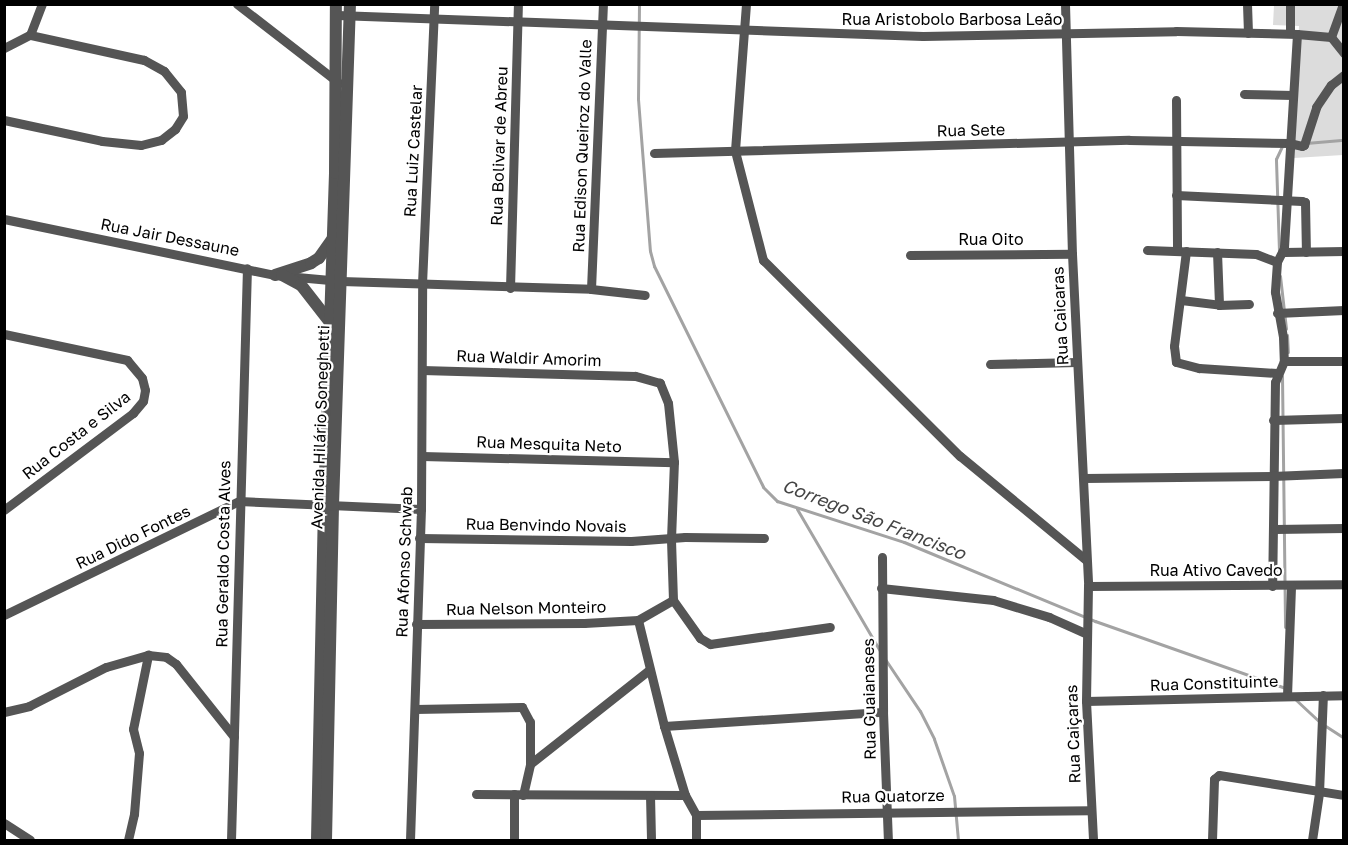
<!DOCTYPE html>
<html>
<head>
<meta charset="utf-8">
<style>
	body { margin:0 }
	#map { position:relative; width:1348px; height:845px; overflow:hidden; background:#fff; font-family:"Golos Text",sans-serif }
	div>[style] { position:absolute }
	.green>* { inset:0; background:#dcdcdc }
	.stream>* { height:3px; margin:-1.5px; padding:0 1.5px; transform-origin:1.5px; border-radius:1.5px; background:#a3a3a3 }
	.minor>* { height:9px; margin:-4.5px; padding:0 4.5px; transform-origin:4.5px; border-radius:4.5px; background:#555 }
	.tertiary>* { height:12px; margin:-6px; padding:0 6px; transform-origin:6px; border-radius:6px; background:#555 }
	span { translate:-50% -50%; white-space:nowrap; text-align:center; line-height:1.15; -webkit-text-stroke:4.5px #fff; paint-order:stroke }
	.street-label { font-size:16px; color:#000 }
	.water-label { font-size:18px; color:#444; font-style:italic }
	.frame { position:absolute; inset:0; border:6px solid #000; pointer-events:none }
</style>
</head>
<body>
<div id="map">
	<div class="green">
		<div style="clip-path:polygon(1274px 5px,1343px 5px,1343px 155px,1294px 158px,1299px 26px,1273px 25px)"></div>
	</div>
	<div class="stream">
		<div style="left:639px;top:4px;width:95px;rotate:90.6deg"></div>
		<div style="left:638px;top:99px;width:152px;rotate:85.5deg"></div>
		<div style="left:650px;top:251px;width:16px;rotate:75deg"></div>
		<div style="left:654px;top:266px;width:246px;rotate:63.7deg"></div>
		<div style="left:763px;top:487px;width:20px;rotate:45deg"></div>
		<div style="left:777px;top:501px;width:133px;rotate:17.9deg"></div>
		<div style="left:904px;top:542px;width:207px;rotate:22.5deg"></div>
		<div style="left:1095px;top:621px;width:201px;rotate:19.4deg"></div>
		<div style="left:1306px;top:143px;width:38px;rotate:-5deg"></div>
		<div style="left:1279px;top:251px;width:92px;rotate:-91.9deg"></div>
		<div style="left:1276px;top:159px;width:14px;rotate:-65deg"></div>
		<div style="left:1280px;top:276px;width:53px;rotate:83.5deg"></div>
		<div style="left:1287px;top:335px;width:17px;rotate:87deg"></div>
		<div style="left:1282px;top:376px;width:251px;rotate:89.3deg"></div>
		<div style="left:797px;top:509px;width:164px;rotate:59.7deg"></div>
		<div style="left:885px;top:659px;width:63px;rotate:56.1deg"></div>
		<div style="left:920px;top:711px;width:31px;rotate:63deg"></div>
		<div style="left:934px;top:739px;width:60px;rotate:70.7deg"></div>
		<div style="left:954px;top:796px;width:44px;rotate:84.8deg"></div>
		<div style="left:1295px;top:699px;width:33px;rotate:43deg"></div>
		<div style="left:1324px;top:725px;width:24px;rotate:33deg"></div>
	</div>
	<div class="minor">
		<div style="left:237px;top:4px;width:129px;rotate:37.8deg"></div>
		<div style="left:746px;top:4px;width:147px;rotate:94.3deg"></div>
		<div style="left:735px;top:151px;width:113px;rotate:75.6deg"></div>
		<div style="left:763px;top:260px;width:278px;rotate:44.9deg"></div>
		<div style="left:960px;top:456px;width:163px;rotate:39.5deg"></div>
		<div style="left:1065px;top:4px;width:250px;rotate:88.4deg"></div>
		<div style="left:1072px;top:254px;width:332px;rotate:87.2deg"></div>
		<div style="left:1088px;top:586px;width:115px;rotate:91deg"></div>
		<div style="left:1086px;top:701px;width:139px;rotate:87.1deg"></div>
		<div style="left:1247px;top:4px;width:29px;rotate:88deg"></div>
		<div style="left:337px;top:15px;width:586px;rotate:2.05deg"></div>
		<div style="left:923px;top:36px;width:253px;rotate:-1.1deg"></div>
		<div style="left:1176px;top:31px;width:121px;rotate:1.4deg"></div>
		<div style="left:1297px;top:34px;width:214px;rotate:93.5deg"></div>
		<div style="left:1284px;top:248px;width:16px;rotate:117deg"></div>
		<div style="left:1290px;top:33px;width:29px;rotate:-90deg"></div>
		<div style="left:1297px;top:34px;width:34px;rotate:5deg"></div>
		<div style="left:1331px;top:37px;width:21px;rotate:51deg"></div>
		<div style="left:1331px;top:37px;width:35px;rotate:-70deg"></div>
		<div style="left:4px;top:48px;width:29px;rotate:-27deg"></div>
		<div style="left:30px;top:35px;width:33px;rotate:-69deg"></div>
		<div style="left:1244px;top:94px;width:49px;rotate:1.2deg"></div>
		<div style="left:1176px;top:100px;width:149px;rotate:89.6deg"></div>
		<div style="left:4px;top:120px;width:100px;rotate:12.1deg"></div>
		<div style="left:102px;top:141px;width:39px;rotate:6deg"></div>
		<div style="left:141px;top:145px;width:21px;rotate:-14deg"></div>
		<div style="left:161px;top:140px;width:18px;rotate:-38deg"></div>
		<div style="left:175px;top:129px;width:15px;rotate:-58deg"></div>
		<div style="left:183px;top:116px;width:24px;rotate:-95deg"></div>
		<div style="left:181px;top:92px;width:27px;rotate:-129deg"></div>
		<div style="left:164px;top:71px;width:23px;rotate:-151deg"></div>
		<div style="left:144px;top:60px;width:117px;rotate:-167.6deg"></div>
		<div style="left:654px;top:153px;width:475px;rotate:-1.6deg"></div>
		<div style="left:1129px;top:140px;width:160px;rotate:1.1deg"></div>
		<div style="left:1289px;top:143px;width:13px;rotate:13deg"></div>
		<div style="left:1302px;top:146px;width:2px;rotate:-27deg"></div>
		<div style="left:1304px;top:145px;width:40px;rotate:-72deg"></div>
		<div style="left:1316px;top:107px;width:27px;rotate:-56deg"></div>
		<div style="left:1331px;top:85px;width:16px;rotate:-38deg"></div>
		<div style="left:1176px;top:195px;width:126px;rotate:2.7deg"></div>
		<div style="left:1302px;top:201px;width:3px;rotate:18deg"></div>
		<div style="left:1305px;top:202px;width:50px;rotate:88.9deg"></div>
		<div style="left:4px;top:219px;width:277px;rotate:11.7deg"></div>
		<div style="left:275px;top:275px;width:66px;rotate:5.2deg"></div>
		<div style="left:341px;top:281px;width:250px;rotate:1.8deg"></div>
		<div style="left:591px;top:289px;width:54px;rotate:6.3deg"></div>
		<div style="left:1147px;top:250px;width:109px;rotate:2.1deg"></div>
		<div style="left:1256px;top:254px;width:22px;rotate:21deg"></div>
		<div style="left:1277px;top:262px;width:30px;rotate:94deg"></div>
		<div style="left:1275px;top:292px;width:46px;rotate:79.9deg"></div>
		<div style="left:1283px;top:337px;width:24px;rotate:88deg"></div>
		<div style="left:1284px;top:361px;width:23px;rotate:113deg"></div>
		<div style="left:1275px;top:382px;width:204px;rotate:90.8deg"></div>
		<div style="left:1186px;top:251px;width:96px;rotate:97.2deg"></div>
		<div style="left:1174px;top:346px;width:16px;rotate:83deg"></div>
		<div style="left:1176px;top:362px;width:24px;rotate:15deg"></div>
		<div style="left:1199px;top:368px;width:78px;rotate:3.7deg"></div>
		<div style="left:1217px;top:252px;width:53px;rotate:87.8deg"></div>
		<div style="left:1284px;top:252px;width:60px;rotate:-1deg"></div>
		<div style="left:910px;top:255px;width:162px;rotate:-0.4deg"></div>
		<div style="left:510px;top:288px;width:284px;rotate:-88.4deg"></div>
		<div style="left:591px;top:289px;width:285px;rotate:-87.6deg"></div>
		<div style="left:1181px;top:300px;width:38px;rotate:7deg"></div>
		<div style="left:1219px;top:305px;width:30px;rotate:-2deg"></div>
		<div style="left:1277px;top:313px;width:67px;rotate:-2.6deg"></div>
		<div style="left:4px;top:334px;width:126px;rotate:11.9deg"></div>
		<div style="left:127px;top:360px;width:23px;rotate:50deg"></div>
		<div style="left:142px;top:378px;width:12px;rotate:76deg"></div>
		<div style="left:145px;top:390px;width:11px;rotate:100deg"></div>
		<div style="left:143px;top:401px;width:16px;rotate:130deg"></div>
		<div style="left:133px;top:413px;width:161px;rotate:143.1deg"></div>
		<div style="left:1284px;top:361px;width:60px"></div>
		<div style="left:990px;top:364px;width:87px;rotate:-1.3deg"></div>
		<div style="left:1273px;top:420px;width:71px;rotate:-1.6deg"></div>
		<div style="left:422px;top:456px;width:252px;rotate:1.4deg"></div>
		<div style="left:1084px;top:478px;width:188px;rotate:-0.6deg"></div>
		<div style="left:1272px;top:476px;width:72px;rotate:-2.4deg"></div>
		<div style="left:1275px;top:529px;width:69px;rotate:-0.8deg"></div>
		<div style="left:419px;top:538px;width:212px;rotate:0.8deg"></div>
		<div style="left:631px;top:541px;width:54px;rotate:-4.2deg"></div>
		<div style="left:685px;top:537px;width:79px;rotate:0.7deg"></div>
		<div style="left:882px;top:557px;width:155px;rotate:89.6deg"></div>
		<div style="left:883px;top:712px;width:128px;rotate:87.8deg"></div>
		<div style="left:1088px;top:586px;width:256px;rotate:-0.4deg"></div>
		<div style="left:881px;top:588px;width:113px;rotate:6.1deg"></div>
		<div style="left:993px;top:600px;width:59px;rotate:16.9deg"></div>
		<div style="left:1049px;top:617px;width:39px;rotate:24deg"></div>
		<div style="left:673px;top:600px;width:47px;rotate:54.6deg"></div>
		<div style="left:700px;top:638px;width:12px;rotate:31deg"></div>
		<div style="left:710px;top:644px;width:121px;rotate:-8.1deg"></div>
		<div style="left:4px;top:615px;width:261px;rotate:-25.9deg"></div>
		<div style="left:239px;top:501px;width:182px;rotate:2.5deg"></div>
		<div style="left:638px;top:620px;width:109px;rotate:76.2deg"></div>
		<div style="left:664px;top:726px;width:72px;rotate:73.1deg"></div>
		<div style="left:685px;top:795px;width:23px;rotate:61deg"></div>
		<div style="left:696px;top:815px;width:25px;rotate:90deg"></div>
		<div style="left:416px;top:624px;width:168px;rotate:-0.3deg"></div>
		<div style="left:584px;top:623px;width:54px;rotate:-3.2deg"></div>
		<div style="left:638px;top:620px;width:40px;rotate:-29.7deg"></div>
		<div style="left:673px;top:600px;width:61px;rotate:-91.9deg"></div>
		<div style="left:671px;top:539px;width:77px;rotate:-87.8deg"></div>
		<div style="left:674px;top:462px;width:59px;rotate:-95.8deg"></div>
		<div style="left:668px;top:403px;width:22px;rotate:-112deg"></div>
		<div style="left:660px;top:383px;width:26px;rotate:-164deg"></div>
		<div style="left:635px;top:376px;width:213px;rotate:-178.4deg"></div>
		<div style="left:1287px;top:696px;width:111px;rotate:-87.9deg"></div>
		<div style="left:1086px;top:701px;width:258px;rotate:-1.3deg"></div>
		<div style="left:415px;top:709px;width:107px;rotate:-1.1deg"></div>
		<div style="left:522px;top:707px;width:17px;rotate:62deg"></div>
		<div style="left:530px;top:722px;width:42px;rotate:90deg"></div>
		<div style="left:4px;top:712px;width:26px;rotate:-13deg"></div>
		<div style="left:29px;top:706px;width:86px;rotate:-26.9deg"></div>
		<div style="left:106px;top:667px;width:44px;rotate:-15.9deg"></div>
		<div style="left:148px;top:655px;width:18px;rotate:6deg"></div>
		<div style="left:166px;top:657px;width:12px;rotate:35deg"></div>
		<div style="left:176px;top:664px;width:93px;rotate:51.5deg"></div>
		<div style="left:664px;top:726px;width:219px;rotate:-3.7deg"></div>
		<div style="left:476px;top:794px;width:209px;rotate:0.3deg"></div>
		<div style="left:514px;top:794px;width:46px;rotate:90deg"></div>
		<div style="left:523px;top:795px;width:32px;rotate:-77deg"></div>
		<div style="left:530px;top:764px;width:152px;rotate:-38.3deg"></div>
		<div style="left:650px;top:795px;width:45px;rotate:88.7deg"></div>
		<div style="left:696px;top:815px;width:395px;rotate:-0.7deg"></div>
		<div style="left:4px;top:823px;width:31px;rotate:33deg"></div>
		<div style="left:128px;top:840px;width:27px;rotate:-77deg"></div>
		<div style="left:134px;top:814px;width:61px;rotate:-85.3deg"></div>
		<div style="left:139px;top:753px;width:25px;rotate:-104deg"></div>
		<div style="left:133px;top:729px;width:76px;rotate:-78.5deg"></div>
		<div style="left:231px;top:840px;width:572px;rotate:-88.4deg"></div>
		<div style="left:410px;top:840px;width:331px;rotate:-88.1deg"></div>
		<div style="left:421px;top:509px;width:225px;rotate:-89.7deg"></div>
		<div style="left:422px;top:284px;width:280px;rotate:-87.5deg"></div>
		<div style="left:1212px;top:840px;width:61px;rotate:-88.1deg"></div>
		<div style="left:1214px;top:779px;width:6px;rotate:-39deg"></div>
		<div style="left:1219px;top:775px;width:127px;rotate:9.1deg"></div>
		<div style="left:1312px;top:840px;width:48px;rotate:-81.5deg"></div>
		<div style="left:1319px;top:793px;width:98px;rotate:-87.7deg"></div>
	</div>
	<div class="tertiary">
		<div style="left:275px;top:275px;width:38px;rotate:-18deg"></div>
		<div style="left:311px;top:263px;width:9px;rotate:-32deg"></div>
		<div style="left:319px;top:258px;width:24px;rotate:-55deg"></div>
		<div style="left:282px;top:275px;width:21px;rotate:28deg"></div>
		<div style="left:301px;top:285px;width:46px;rotate:52.1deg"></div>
		<div style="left:317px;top:840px;width:335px;rotate:-88.8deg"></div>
		<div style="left:324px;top:505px;width:332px;rotate:-88.1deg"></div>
		<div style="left:335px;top:173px;width:169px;rotate:-89.7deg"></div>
		<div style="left:326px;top:840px;width:335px;rotate:-88.8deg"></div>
		<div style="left:333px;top:505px;width:501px;rotate:-88.06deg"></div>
	</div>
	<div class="street-label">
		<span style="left:952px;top:19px">Rua Aristobolo Barbosa Leão</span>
		<span style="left:971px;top:130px;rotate:-1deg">Rua Sete</span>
		<span style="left:499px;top:146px;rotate:-88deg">Rua Bolivar de Abreu</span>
		<span style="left:582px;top:146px;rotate:-88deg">Rua Edison Queiroz do Valle</span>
		<span style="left:413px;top:151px;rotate:-87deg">Rua Luiz Castelar</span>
		<span style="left:170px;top:237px;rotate:11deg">Rua Jair Dessaune</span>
		<span style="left:991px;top:239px">Rua Oito</span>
		<span style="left:1060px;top:316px;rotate:-93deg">Rua Caicaras</span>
		<span style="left:529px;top:358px;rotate:2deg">Rua Waldir Amorim</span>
		<span style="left:320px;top:427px;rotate:-88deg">Avenida Hilário Soneghetti</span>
		<span style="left:76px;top:435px;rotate:-38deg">Rua Costa e Silva</span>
		<span style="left:549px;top:444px;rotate:2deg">Rua Mesquita Neto</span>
		<span style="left:546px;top:525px;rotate:1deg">Rua Benvindo Novais</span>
		<span style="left:133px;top:537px;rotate:-26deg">Rua Dido Fontes</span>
		<span style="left:223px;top:554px;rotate:-89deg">Rua Geraldo Costa Alves</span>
		<span style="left:404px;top:562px;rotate:-88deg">Rua Afonso Schwab</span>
		<span style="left:1216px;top:570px">Rua Ativo Cavedo</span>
		<span style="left:526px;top:608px;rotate:-1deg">Rua Nelson Monteiro</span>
		<span style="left:1214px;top:683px;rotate:-2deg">Rua Constituinte</span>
		<span style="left:869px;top:699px;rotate:-91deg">Rua Guaianases</span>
		<span style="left:1073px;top:734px;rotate:-92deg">Rua Caiçaras</span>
		<span style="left:893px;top:796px;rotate:-1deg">Rua Quatorze</span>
	</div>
	<div class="water-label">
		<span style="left:874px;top:519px;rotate:21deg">Corrego São Francisco</span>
	</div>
	<div class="frame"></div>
</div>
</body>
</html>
